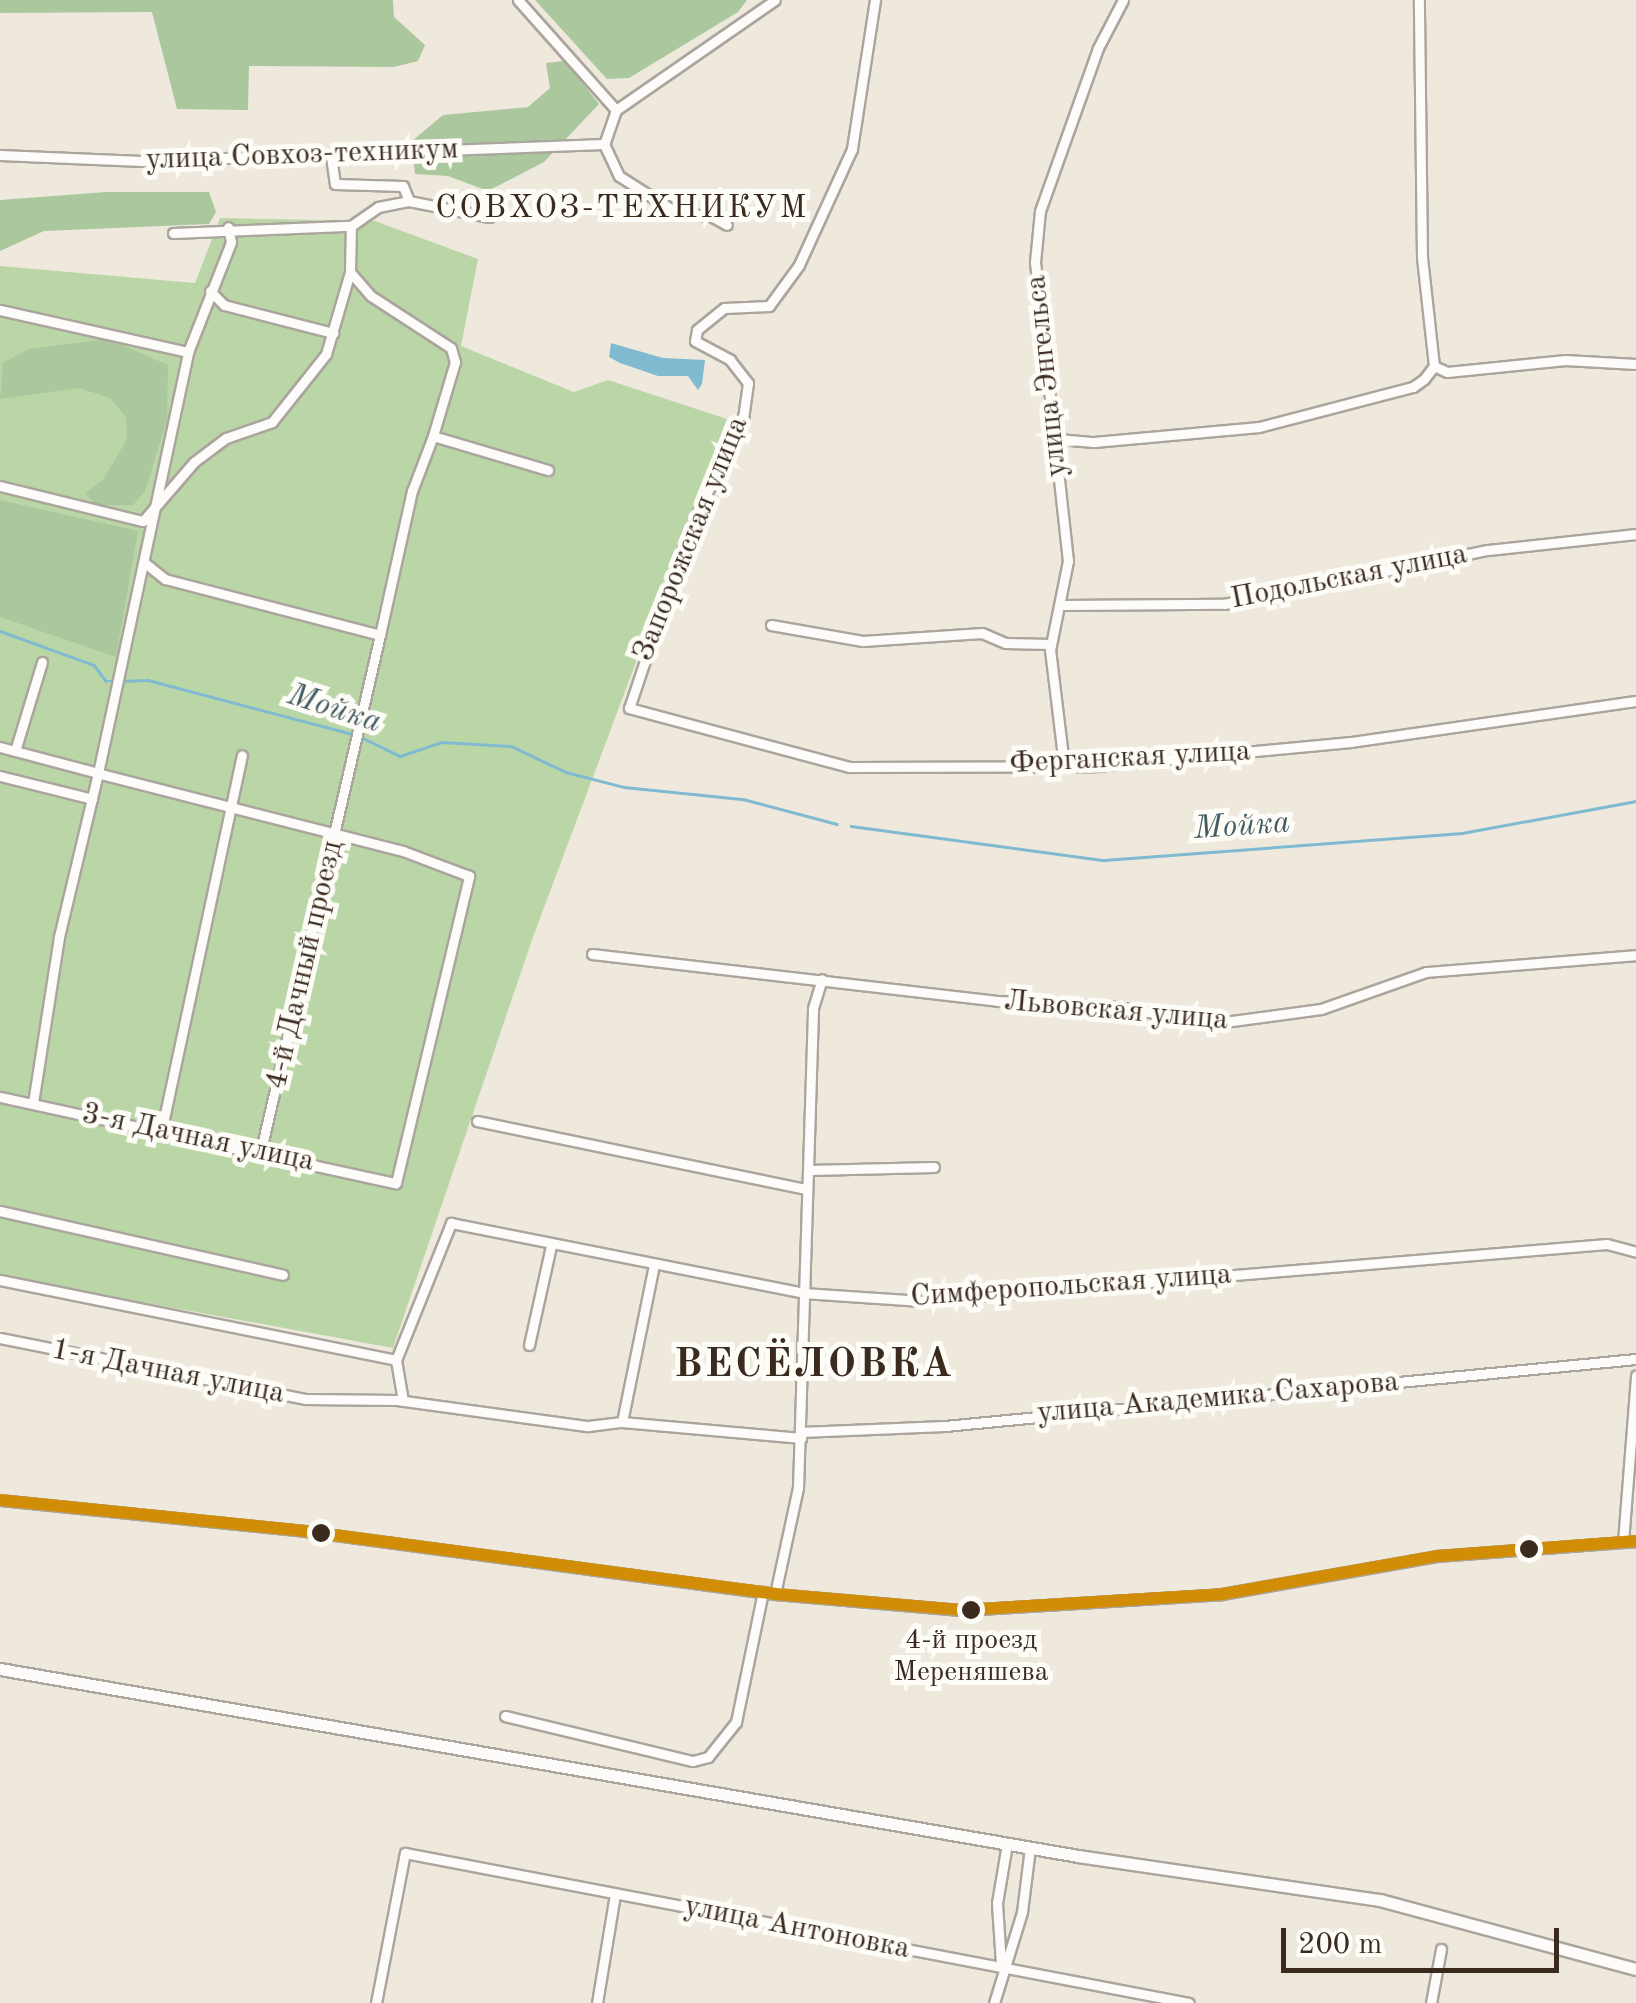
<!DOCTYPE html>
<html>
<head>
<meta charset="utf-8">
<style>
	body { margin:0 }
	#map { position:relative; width:1636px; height:2003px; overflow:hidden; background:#efe9dd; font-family:"Old Standard TT",serif }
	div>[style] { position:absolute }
	.green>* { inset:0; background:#bbd6a6 }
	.forest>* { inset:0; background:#abc79d }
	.water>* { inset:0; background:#80bad1 }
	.stream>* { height:2.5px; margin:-1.25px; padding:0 1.25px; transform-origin:1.25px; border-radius:1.25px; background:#80bad1 }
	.roads { filter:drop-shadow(2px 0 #aaa59d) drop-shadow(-2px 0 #aaa59d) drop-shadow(0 2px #aaa59d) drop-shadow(0 -2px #aaa59d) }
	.street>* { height:9px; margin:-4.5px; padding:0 4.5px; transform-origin:4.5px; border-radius:4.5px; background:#fdfcfa }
	.secondary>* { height:11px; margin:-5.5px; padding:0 5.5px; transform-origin:5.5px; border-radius:5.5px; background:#fdfcfa }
	.bus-1>* { height:12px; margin:-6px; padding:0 6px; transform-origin:6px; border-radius:6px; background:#d18d06 }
	.dots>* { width:28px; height:28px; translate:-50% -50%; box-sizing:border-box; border:5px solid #fdfcf7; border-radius:50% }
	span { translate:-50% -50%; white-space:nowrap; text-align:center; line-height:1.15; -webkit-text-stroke:10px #fdfcf7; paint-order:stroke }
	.bus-label { font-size:28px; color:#3b2a1e }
	.street-label { font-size:30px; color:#3b2a1e }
	.neighbourhood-label { font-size:32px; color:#3b2a1e; letter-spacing:2.5px }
	.water-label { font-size:32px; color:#435c64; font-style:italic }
	.district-label { font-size:40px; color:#3b2a1e; font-weight:700; letter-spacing:2.5px }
	.scale { position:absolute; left:1281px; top:1928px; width:278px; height:45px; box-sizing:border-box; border:5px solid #3b2a1e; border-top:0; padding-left:12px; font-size:30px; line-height:35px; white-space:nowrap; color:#3b2a1e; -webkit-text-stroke:8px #fdfcf7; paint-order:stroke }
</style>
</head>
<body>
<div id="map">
	<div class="green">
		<div style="clip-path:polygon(220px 218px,375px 221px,478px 259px,461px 346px,574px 392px,608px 380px,727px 419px,533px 937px,393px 1348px,0 1276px,0 266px,195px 283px)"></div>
	</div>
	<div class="forest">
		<div style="clip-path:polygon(0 0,393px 0,394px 17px,425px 45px,418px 61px,394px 67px,249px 66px,248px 110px,177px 109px,152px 12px,0 13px)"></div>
		<div style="clip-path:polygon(535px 0,747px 0,738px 12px,629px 78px,607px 79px)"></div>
		<div style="clip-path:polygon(565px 61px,599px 104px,544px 162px,488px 191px,448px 176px,415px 174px,412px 141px,443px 115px,528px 107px,550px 88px,546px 63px)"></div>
		<div style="clip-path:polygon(106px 192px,209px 192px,216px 212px,209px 224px,44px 231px,0 251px,0 200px)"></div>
		<div style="clip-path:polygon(108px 339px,168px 365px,167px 420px,145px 491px,133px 505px,96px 505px,85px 493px,103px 480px,127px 439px,126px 417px,110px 398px,79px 388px,0 399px,3px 363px,28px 349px)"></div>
		<div style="clip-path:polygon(0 500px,138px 531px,116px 657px,0 617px)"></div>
	</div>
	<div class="water">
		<div style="clip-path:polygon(611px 343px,663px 358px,705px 360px,702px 384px,698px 390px,688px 376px,658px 376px,620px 363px,609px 357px)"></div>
	</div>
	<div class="stream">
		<div style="left:0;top:631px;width:100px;rotate:19.9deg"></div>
		<div style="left:94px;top:665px;width:20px;rotate:53deg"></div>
		<div style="left:106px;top:681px;width:8px"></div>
		<div style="left:122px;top:681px;width:26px;rotate:-2deg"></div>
		<div style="left:148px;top:680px;width:211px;rotate:14.8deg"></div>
		<div style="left:359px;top:736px;width:46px;rotate:26deg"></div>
		<div style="left:400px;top:756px;width:44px;rotate:-18.4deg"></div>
		<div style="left:442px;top:742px;width:69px;rotate:3.3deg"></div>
		<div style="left:511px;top:746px;width:61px;rotate:25.3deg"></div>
		<div style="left:566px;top:772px;width:60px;rotate:14.5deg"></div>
		<div style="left:624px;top:787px;width:120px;rotate:5.8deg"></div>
		<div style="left:743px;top:799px;width:97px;rotate:14.9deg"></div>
		<div style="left:851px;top:826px;width:255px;rotate:7.7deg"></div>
		<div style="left:1104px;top:860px;width:359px;rotate:-4.3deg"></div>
		<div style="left:1462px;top:833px;width:177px;rotate:-10.4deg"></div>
	</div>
	<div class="roads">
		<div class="street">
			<div style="left:518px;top:0;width:147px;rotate:48.3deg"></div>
			<div style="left:616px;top:110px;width:36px;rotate:109deg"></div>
			<div style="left:604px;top:144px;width:35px;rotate:65deg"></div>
			<div style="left:619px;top:176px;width:69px;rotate:32.5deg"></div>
			<div style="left:677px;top:213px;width:34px;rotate:5deg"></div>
			<div style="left:711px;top:216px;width:18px;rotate:29deg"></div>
			<div style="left:875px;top:0;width:151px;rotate:98.8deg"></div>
			<div style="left:852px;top:149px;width:128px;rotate:114.6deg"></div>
			<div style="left:799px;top:265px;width:51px;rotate:126.2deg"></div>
			<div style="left:769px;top:306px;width:45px;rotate:177.5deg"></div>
			<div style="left:724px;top:308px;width:35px;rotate:141deg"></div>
			<div style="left:697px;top:330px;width:11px;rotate:100deg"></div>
			<div style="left:695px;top:341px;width:40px;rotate:28deg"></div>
			<div style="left:730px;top:360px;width:29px;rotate:52deg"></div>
			<div style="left:748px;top:383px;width:34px;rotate:98deg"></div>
			<div style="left:743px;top:417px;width:131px;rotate:115.4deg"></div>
			<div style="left:687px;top:535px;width:182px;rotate:108.5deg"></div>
			<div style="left:629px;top:708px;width:228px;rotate:15deg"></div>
			<div style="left:849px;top:767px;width:247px;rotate:-0.2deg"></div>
			<div style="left:1096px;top:766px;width:256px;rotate:-5.4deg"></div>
			<div style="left:1351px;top:742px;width:288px;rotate:-8.2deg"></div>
			<div style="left:616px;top:110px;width:193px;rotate:-34.7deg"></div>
			<div style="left:0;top:155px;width:142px;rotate:2.4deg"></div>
			<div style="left:142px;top:161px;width:462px;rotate:-2.1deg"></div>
			<div style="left:331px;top:156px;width:28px;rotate:82deg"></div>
			<div style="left:335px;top:184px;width:68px;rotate:1.7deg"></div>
			<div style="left:403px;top:186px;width:16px;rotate:68deg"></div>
			<div style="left:409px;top:201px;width:82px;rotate:11.3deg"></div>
			<div style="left:173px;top:233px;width:178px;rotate:-2.3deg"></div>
			<div style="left:351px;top:226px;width:33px;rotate:-35deg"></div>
			<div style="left:378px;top:207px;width:32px;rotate:-11deg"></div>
			<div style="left:350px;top:272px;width:32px;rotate:49deg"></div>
			<div style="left:371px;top:296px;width:95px;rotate:33deg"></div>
			<div style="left:451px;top:348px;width:15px;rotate:74deg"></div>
			<div style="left:455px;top:362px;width:77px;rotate:106.6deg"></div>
			<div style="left:433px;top:436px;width:120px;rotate:16.5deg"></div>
			<div style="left:210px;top:291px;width:20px;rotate:45deg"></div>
			<div style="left:224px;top:305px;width:113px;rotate:14.4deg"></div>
			<div style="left:0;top:310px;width:193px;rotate:12.6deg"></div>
			<div style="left:1434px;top:366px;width:14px;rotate:25deg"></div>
			<div style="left:1447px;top:372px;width:119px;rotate:-5.8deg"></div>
			<div style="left:1565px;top:360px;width:71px;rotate:3.2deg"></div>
			<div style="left:1058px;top:439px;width:36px;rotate:5deg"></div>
			<div style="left:1094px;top:442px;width:166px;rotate:-5.2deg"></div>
			<div style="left:1259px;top:427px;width:159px;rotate:-14.6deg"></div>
			<div style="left:1413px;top:387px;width:14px;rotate:-36deg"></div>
			<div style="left:1424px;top:379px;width:16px;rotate:-52deg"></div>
			<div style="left:1434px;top:366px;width:110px;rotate:-96.3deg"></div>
			<div style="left:1422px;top:257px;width:257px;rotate:-90.7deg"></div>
			<div style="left:0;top:486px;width:147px;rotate:13.8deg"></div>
			<div style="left:143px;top:521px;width:78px;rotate:-49.2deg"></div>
			<div style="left:194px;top:462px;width:40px;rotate:-37deg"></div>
			<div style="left:226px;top:438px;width:49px;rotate:-19.2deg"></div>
			<div style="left:272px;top:422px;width:87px;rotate:-51.5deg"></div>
			<div style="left:326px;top:354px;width:85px;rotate:-73.7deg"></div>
			<div style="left:350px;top:272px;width:46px;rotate:-88.8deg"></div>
			<div style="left:145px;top:563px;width:26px;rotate:39deg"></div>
			<div style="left:165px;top:579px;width:222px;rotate:14.6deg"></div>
			<div style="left:380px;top:635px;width:148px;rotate:-77.5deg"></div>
			<div style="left:412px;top:491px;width:59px;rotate:-69.1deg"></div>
			<div style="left:1062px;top:605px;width:162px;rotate:-0.4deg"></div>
			<div style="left:1224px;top:604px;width:269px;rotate:-11.6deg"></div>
			<div style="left:1488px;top:550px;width:149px;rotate:-6.2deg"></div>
			<div style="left:771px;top:625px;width:93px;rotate:9.9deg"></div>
			<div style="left:863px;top:641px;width:119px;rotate:-3.8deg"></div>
			<div style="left:982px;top:633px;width:25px;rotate:23deg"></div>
			<div style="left:1005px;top:643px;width:45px;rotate:1.3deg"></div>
			<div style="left:0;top:747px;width:101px;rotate:14.9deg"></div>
			<div style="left:98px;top:773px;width:169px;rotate:103.4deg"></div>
			<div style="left:59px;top:937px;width:168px;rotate:98.9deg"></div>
			<div style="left:15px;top:751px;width:93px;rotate:-73.1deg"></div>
			<div style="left:1064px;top:765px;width:116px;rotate:-96.9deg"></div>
			<div style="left:1050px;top:650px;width:91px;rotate:-78.6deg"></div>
			<div style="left:1068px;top:561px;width:301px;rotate:-96.3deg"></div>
			<div style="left:1035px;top:262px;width:51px;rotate:-84.4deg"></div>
			<div style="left:1040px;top:211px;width:173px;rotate:-70.4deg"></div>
			<div style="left:1098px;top:48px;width:54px;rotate:-62.5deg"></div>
			<div style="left:0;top:776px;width:95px;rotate:14deg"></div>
			<div style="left:592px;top:954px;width:408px;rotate:6.6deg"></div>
			<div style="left:997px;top:1001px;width:114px;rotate:2.5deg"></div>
			<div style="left:1111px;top:1006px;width:107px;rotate:9.1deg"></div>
			<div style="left:1217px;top:1023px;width:105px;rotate:-7.7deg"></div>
			<div style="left:1321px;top:1009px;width:111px;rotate:-19.4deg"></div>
			<div style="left:1426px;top:972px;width:211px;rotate:-4.6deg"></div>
			<div style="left:0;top:1097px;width:405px;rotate:12.3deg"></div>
			<div style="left:396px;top:1183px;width:316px;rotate:-76.6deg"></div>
			<div style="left:469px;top:876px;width:71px;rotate:-159.3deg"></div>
			<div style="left:403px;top:851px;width:315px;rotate:-165.7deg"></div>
			<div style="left:98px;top:773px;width:431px;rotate:-77.9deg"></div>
			<div style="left:188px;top:352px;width:118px;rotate:-68.6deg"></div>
			<div style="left:231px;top:242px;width:15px;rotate:-101deg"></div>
			<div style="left:477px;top:1121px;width:335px;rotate:11.7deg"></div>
			<div style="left:162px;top:1128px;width:381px;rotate:-77.9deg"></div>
			<div style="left:261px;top:1150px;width:529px;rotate:-76.99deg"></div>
			<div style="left:809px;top:1170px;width:125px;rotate:-1.4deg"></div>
			<div style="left:0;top:1211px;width:290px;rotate:12.7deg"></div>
			<div style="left:0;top:1280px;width:404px;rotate:11.4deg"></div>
			<div style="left:0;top:1338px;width:312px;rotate:11.3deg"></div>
			<div style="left:306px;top:1399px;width:91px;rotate:0.6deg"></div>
			<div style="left:397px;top:1400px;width:193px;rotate:7.8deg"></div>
			<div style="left:588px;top:1426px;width:34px;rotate:-7deg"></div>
			<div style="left:622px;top:1422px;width:180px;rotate:5.1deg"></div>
			<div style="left:529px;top:1345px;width:101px;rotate:-77.5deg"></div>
			<div style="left:403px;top:1401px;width:42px;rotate:-99.7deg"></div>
			<div style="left:396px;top:1360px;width:148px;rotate:-68.1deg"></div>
			<div style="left:451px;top:1223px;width:359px;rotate:11.2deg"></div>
			<div style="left:803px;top:1293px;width:119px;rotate:3.8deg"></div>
			<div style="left:922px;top:1301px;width:687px;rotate:-4.76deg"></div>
			<div style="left:1607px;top:1244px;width:30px;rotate:15deg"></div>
			<div style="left:622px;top:1422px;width:160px;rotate:-78.5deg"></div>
			<div style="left:800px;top:1432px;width:145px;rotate:-2.4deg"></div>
			<div style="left:945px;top:1426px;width:694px;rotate:-5.54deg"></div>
			<div style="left:0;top:1500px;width:306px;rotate:5.8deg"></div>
			<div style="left:304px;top:1531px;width:475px;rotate:7.6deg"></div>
			<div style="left:775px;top:1594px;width:189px;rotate:4.9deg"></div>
			<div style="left:963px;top:1610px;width:259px;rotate:-3.5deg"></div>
			<div style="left:1222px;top:1594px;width:219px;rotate:-10deg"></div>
			<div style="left:1438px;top:1556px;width:199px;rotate:-4.3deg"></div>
			<div style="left:1623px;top:1542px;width:167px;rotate:-85.5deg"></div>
			<div style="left:775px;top:1594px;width:108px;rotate:-77.8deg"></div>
			<div style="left:798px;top:1488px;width:480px;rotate:-88.2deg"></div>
			<div style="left:813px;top:1008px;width:30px;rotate:-73deg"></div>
			<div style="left:505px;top:1716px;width:193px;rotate:13.5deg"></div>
			<div style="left:693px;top:1761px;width:16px;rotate:-15deg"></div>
			<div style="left:708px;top:1757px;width:45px;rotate:-51.3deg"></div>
			<div style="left:736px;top:1722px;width:133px;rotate:-78.3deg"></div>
			<div style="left:1001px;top:1964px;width:61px;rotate:-93.8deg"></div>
			<div style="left:997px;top:1903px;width:60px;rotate:-80.4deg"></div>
			<div style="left:376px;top:2003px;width:153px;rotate:-79.1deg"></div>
			<div style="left:405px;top:1853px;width:798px;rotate:10.83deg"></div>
			<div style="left:597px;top:2003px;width:110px;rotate:-80.6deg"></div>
			<div style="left:994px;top:2003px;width:95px;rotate:-72.9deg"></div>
			<div style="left:1022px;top:1912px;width:64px;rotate:-82.9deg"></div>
			<div style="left:1431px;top:2003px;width:55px;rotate:-79.5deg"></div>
		</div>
		<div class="secondary">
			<div style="left:0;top:1669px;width:1094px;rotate:9.84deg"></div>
			<div style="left:1078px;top:1856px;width:305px;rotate:8.3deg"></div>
			<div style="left:1380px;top:1900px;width:265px;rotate:15.1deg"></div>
		</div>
	</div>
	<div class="bus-1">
		<div style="left:0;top:1500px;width:306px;rotate:5.8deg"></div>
		<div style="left:304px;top:1531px;width:475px;rotate:7.6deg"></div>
		<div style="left:775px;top:1594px;width:189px;rotate:4.9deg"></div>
		<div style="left:963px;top:1610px;width:259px;rotate:-3.5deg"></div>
		<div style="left:1222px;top:1594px;width:219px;rotate:-10deg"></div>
		<div style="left:1438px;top:1556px;width:199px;rotate:-4.3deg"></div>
	</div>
	<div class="dots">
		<div style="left:321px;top:1533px;background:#3b2a1e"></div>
		<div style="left:1529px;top:1549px;background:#3b2a1e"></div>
		<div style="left:971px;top:1610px;background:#3b2a1e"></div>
	</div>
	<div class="bus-label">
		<span style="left:971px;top:1657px">4-й проезд<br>Мереняшева</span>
	</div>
	<div class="street-label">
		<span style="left:302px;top:155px;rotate:-2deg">улица Совхоз-техникум</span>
		<span style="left:1047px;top:376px;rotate:-96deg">улица Энгельса</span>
		<span style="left:691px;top:539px;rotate:-68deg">Запорожская улица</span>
		<span style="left:1349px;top:577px;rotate:-11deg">Подольская улица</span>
		<span style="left:1130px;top:758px;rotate:-3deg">Ферганская улица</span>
		<span style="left:305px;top:965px;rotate:-77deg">4-й Дачный проезд</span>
		<span style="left:1116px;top:1011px;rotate:5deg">Львовская улица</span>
		<span style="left:198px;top:1138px;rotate:12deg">3-я Дачная улица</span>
		<span style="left:1071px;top:1286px;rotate:-4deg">Симферопольская улица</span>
		<span style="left:168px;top:1372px;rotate:11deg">1-я Дачная улица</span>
		<span style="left:1218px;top:1398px;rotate:-5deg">улица Академика Сахарова</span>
		<span style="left:797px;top:1928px;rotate:11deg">улица Антоновка</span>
	</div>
	<div class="neighbourhood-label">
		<span style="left:622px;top:209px">СОВХОЗ-ТЕХНИКУМ</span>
	</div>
	<div class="water-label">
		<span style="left:334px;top:710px;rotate:18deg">Мойка</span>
		<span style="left:1242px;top:827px;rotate:-4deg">Мойка</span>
	</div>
	<div class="district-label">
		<span style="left:814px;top:1366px">ВЕСЁЛОВКА</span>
	</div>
	<div class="scale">200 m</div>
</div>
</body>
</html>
